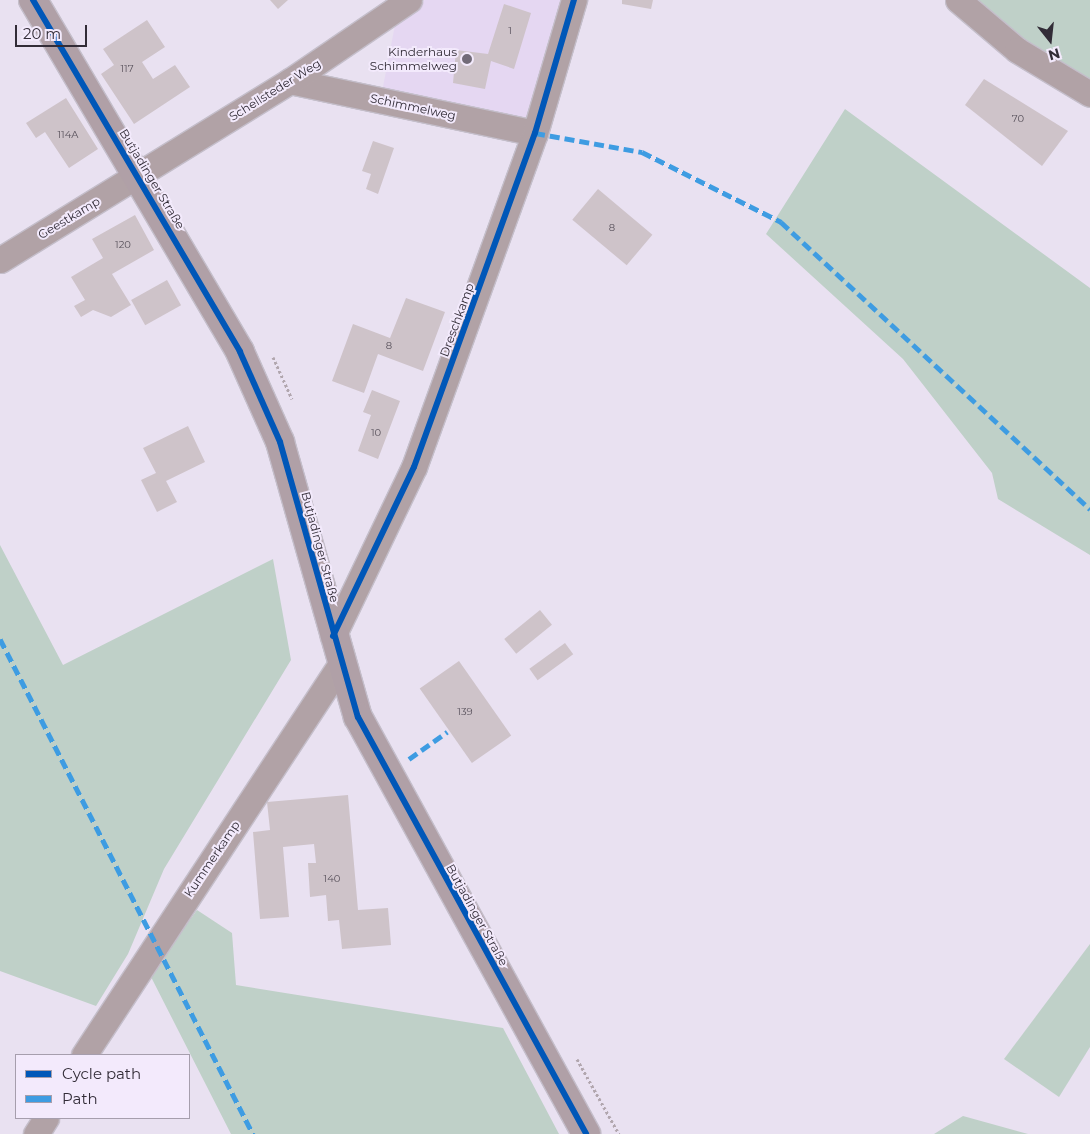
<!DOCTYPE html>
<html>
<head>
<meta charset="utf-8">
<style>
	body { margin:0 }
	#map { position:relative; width:1090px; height:1134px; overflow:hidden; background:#e9e1f1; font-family:Montserrat,sans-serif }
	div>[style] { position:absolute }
	.built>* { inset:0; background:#e5d7f2 }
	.green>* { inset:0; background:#bfd0c8 }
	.building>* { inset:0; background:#cec3c9; transform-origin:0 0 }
	.path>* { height:3px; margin-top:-1.5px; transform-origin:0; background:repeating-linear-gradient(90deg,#b1a6ae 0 2.5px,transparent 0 5px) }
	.roads { filter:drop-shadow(1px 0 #c4beca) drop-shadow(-1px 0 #c4beca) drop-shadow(0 1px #c4beca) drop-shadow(0 -1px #c4beca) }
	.street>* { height:25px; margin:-12.5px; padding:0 12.5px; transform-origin:12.5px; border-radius:12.5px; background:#b1a2a6 }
	.secondary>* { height:28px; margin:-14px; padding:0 14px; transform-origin:14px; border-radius:14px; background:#b0a0a7 }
	.quiet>* { height:5px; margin-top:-2.5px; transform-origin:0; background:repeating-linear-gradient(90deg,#3e9ce2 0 10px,transparent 0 15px) }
	.cycleway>* { height:6px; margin:-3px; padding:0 3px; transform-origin:3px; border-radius:3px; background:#0057b8 }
	.dots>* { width:14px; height:14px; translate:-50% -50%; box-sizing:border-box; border:2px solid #f3eafc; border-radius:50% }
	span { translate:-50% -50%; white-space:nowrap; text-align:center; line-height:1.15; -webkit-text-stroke:4px #f3eafc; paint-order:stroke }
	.number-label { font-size:10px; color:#59525c }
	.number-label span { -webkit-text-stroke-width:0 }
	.poi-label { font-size:12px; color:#322c37 }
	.right { translate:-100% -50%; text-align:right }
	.street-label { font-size:12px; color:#322c37 }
	.legend { position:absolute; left:15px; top:1054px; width:175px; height:65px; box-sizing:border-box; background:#f3eafc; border:1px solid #a69ead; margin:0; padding:6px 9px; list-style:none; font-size:15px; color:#322c37 }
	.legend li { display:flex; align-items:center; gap:10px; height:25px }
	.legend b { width:25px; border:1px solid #a69ead }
	.north { position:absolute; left:1025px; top:15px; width:50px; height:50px; -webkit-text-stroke:4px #f3eafc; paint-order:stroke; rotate:164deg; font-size:14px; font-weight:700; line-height:20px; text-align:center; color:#322c37 }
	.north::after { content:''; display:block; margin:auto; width:18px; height:22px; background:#322c37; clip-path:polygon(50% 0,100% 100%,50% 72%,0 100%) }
	.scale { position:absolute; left:15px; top:25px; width:72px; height:22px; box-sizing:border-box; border:2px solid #322c37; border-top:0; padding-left:6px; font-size:15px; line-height:18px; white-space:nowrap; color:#322c37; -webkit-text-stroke:4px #f3eafc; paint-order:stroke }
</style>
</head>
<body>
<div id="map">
	<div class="built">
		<div style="clip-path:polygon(425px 0,563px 0,528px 121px,382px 92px,395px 25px)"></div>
	</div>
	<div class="green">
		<div style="clip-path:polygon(974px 0,1090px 0,1090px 83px,996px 24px)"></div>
		<div style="clip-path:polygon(845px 109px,1090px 288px,1090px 555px,998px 499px,992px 473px,903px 359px,766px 234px)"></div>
		<div style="clip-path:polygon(0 545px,63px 665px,273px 559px,291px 660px,164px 869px,128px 954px,96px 1006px,0 971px)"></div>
		<div style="clip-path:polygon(197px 910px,232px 933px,236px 985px,503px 1028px,559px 1134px,231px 1134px,150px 975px)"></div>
		<div style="clip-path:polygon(1090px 944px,1090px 1047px,1059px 1097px,1004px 1059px)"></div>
		<div style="clip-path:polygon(963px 1116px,1028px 1134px,934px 1134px)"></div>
	</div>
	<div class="building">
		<div style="clip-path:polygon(270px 0,288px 0,278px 9px)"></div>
		<div style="clip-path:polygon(622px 0,653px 0,651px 9px,622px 4px)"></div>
		<div style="clip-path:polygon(504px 4px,531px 13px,514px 69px,491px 61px,485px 89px,453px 83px,456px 50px,488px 54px)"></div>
		<div style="clip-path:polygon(147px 20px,165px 47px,142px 62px,153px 79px,175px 65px,190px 87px,134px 124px,101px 74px,114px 65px,103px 49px)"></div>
		<div style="clip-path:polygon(984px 79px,1068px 131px,1042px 166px,965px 105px)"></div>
		<div style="clip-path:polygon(66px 98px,98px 149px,69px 168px,45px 132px,36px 138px,26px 123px)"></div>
		<div style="clip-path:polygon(373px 141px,394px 148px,378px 194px,366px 189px,371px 174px,362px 171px)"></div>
		<div style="left:598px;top:189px;width:71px;height:40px;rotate:40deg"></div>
		<div style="clip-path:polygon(135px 215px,154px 250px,112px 274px,131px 305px,111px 317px,93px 310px,81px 317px,74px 306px,85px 300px,71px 277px,103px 258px,92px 239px)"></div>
		<div style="left:167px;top:280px;width:29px;height:41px;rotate:61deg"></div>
		<div style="clip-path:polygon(406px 298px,445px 312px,423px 371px,378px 354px,364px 393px,332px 381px,353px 324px,390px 338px)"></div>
		<div style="clip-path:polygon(372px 390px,400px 401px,378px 459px,358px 451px,371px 415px,363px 412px)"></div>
		<div style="clip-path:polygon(188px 426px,205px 462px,166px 481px,177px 502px,157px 512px,141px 480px,156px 473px,143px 448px)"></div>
		<div style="left:540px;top:610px;width:19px;height:46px;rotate:51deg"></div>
		<div style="left:565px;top:643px;width:14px;height:44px;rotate:54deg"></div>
		<div style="left:459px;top:661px;width:91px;height:48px;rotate:55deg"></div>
		<div style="clip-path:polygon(348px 795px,358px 910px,388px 908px,391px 945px,342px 949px,339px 920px,328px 921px,326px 895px,310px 897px,308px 863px,316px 863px,314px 844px,283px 847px,289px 917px,260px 919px,253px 832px,270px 830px,267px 802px)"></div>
	</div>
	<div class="path">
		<div style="left:273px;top:357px;width:46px;rotate:65.7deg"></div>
		<div style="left:577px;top:1059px;width:86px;rotate:60.8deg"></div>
	</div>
	<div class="roads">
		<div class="street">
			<div style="left:958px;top:0;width:77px;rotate:40.3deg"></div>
			<div style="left:1017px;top:50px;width:85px;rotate:31.1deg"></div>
			<div style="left:290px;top:81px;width:250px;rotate:12deg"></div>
			<div style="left:0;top:260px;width:341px;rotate:-31.7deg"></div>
			<div style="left:290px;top:81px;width:144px;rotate:-34.2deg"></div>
			<div style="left:333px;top:636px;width:187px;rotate:-64.4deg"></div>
			<div style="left:414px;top:467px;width:355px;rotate:-70.1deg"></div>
			<div style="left:535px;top:133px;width:139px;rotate:-73.7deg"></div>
			<div style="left:84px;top:1055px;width:468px;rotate:-56.7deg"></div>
			<div style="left:36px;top:1134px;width:19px;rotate:-58deg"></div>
		</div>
		<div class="secondary">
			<div style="left:33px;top:0;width:408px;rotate:59.5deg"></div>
			<div style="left:240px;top:352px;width:98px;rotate:66deg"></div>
			<div style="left:280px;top:442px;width:286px;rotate:74.2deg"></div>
			<div style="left:358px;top:717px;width:475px;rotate:61.3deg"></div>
		</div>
	</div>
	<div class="quiet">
		<div style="left:535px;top:133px;width:109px;rotate:10.1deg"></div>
		<div style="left:642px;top:152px;width:156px;rotate:26.7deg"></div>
		<div style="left:781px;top:222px;width:422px;rotate:42.9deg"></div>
		<div style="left:0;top:639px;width:556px;rotate:62.93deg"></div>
		<div style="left:409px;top:759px;width:47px;rotate:-35.4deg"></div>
	</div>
	<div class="cycleway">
		<div style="left:33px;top:0;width:408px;rotate:59.5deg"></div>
		<div style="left:240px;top:352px;width:98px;rotate:66deg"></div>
		<div style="left:280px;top:442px;width:286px;rotate:74.2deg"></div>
		<div style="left:358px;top:717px;width:475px;rotate:61.3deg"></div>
		<div style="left:333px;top:636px;width:187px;rotate:-64.4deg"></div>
		<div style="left:414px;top:467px;width:355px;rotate:-70.1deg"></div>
		<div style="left:535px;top:133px;width:139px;rotate:-73.7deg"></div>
	</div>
	<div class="dots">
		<div style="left:467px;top:59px;background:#726b78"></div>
	</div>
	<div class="number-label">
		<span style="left:510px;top:31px">1</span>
		<span style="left:127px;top:69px">117</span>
		<span style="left:1018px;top:119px">70</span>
		<span style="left:68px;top:135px">114A</span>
		<span style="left:612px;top:228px">8</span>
		<span style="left:123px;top:245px">120</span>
		<span style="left:389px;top:346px">8</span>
		<span style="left:376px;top:433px">10</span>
		<span style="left:465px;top:712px">139</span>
		<span style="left:332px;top:879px">140</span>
	</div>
	<div class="poi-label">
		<span class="right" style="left:457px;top:59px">Kinderhaus<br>Schimmelweg</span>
	</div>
	<div class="street-label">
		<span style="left:275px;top:90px;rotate:-32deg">Schellsteder Weg</span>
		<span style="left:413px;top:107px;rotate:12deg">Schimmelweg</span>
		<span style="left:152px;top:179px;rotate:59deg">Butjadinger Straße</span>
		<span style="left:69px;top:218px;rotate:-31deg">Geestkamp</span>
		<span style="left:457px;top:320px;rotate:-70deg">Dreschkamp</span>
		<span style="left:320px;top:547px;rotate:75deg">Butjadinger Straße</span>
		<span style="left:212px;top:859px;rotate:-56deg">Kummerkamp</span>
		<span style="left:477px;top:915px;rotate:61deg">Butjadinger Straße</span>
	</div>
	<ul class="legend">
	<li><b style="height:6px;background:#0057b8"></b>Cycle path</li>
	<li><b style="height:6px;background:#3e9ce2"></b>Path</li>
	</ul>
	<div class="north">N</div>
	<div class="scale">20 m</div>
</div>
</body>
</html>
